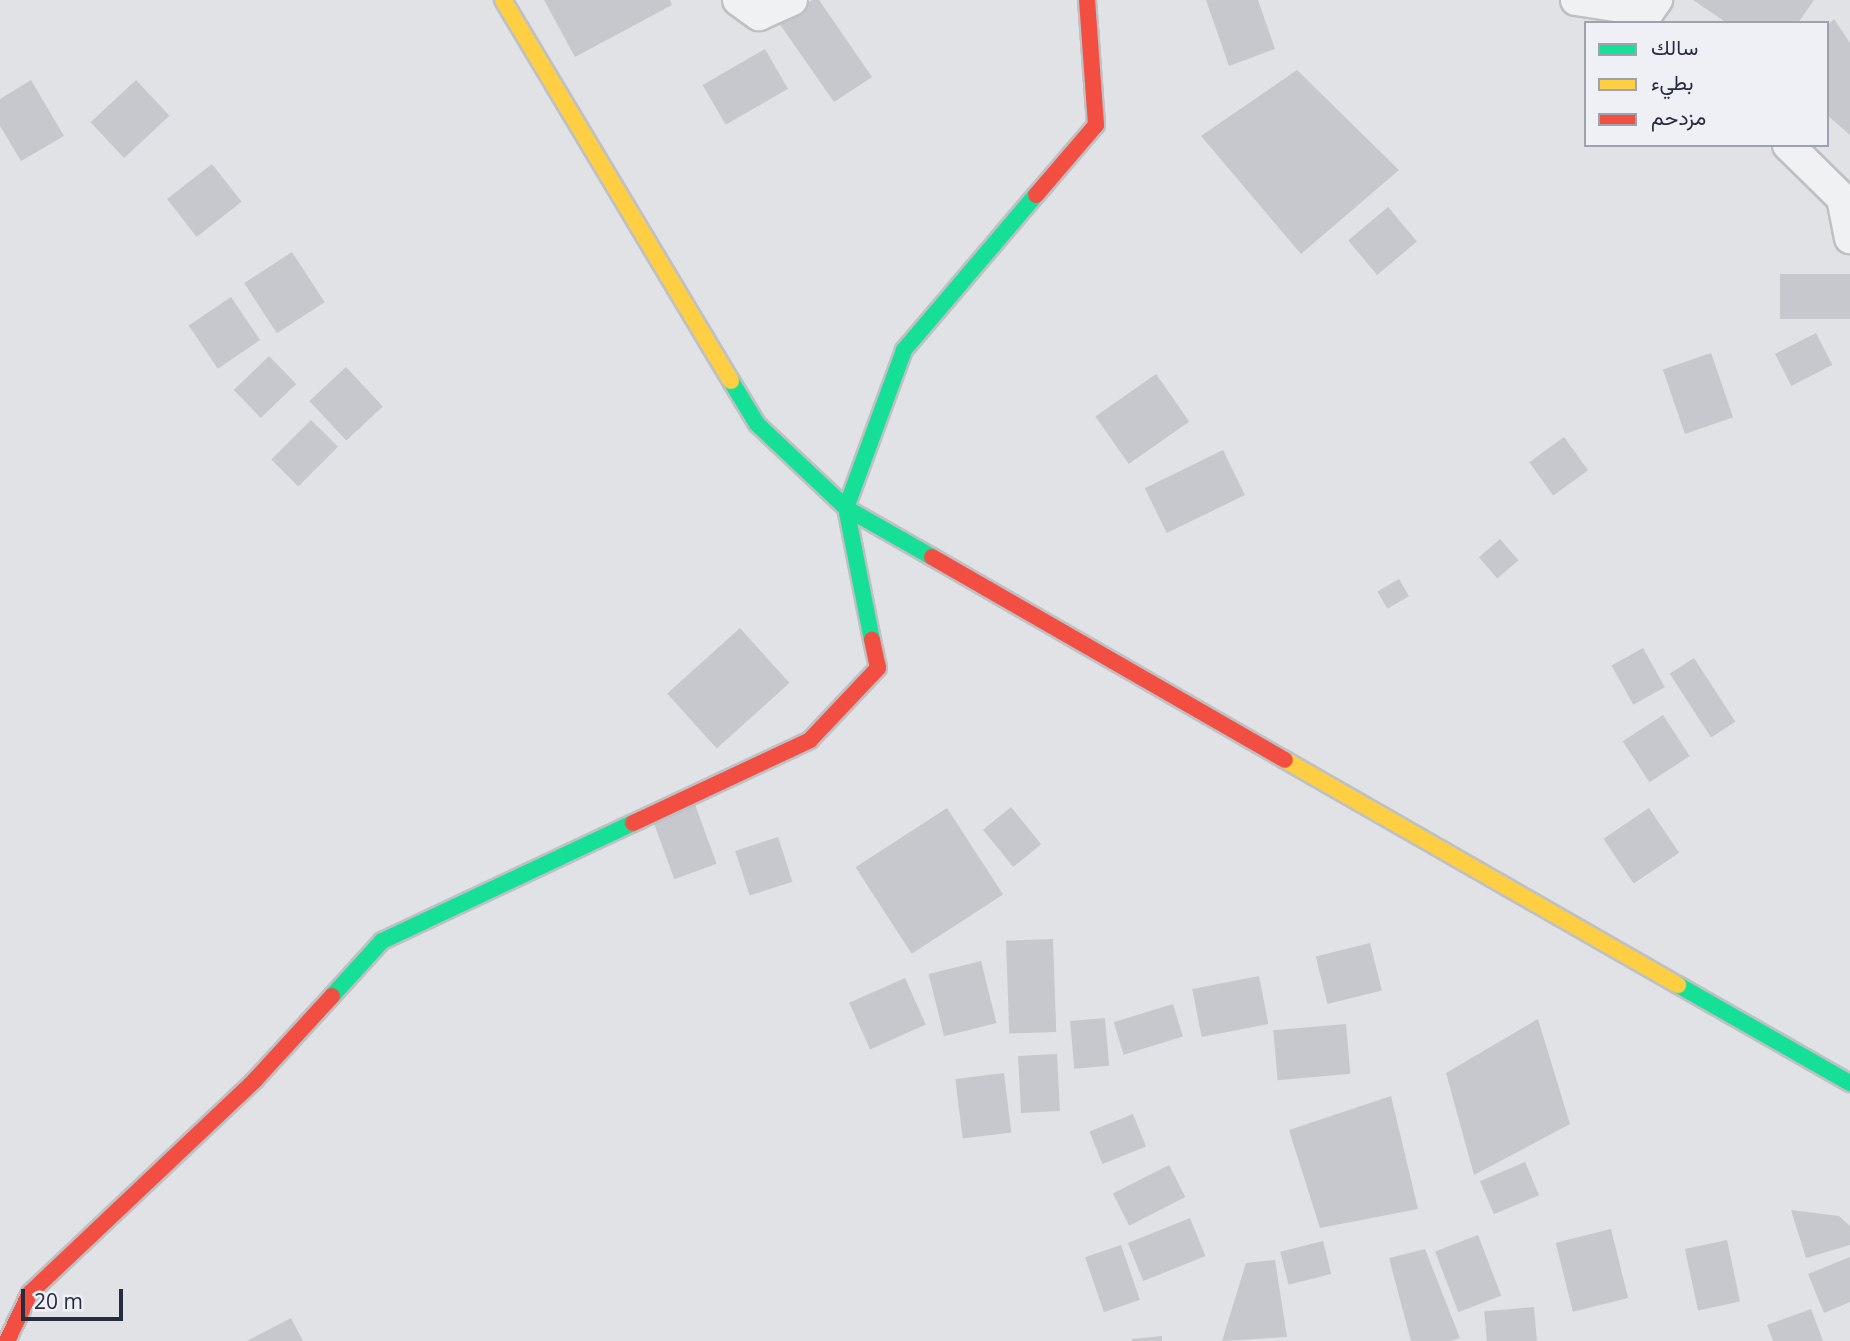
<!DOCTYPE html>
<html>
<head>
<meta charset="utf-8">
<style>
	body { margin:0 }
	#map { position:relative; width:1850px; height:1341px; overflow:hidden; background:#e1e2e6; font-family:"Open Sans",Vazirmatn,sans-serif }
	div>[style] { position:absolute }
	.building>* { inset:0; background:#c7c8cd; transform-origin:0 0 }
	.roads { filter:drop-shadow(2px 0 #bfc0c4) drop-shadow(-2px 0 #bfc0c4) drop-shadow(0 2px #bfc0c4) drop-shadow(0 -2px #bfc0c4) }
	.street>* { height:30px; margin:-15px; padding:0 15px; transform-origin:15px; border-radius:15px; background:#f0f1f3 }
	.fast>* { height:16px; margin:-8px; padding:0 8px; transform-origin:8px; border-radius:8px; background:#16e098 }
	.slow>* { height:16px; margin:-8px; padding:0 8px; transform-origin:8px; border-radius:8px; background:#ffcf43 }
	.jam>* { height:16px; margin:-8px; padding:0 8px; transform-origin:8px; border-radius:8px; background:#f24e42 }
	span { translate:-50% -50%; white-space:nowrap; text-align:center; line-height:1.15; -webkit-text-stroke:5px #eef0f6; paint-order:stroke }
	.legend { position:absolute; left:1584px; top:21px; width:245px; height:126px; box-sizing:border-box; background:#eef0f6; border:2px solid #9ea2ae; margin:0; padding:9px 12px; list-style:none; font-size:21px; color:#272c41 }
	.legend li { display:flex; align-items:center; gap:14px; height:35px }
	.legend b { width:35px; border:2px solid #9ea2ae }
	.scale { position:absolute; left:21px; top:1289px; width:102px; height:32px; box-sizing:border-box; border:4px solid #272c41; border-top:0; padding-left:9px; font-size:21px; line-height:24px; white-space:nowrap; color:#272c41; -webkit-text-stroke:5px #eef0f6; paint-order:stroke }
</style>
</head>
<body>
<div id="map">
	<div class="building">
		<div style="clip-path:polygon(544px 0,670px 0,672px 5px,575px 57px)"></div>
		<div style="clip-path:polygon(812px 0,819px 0,872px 77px,834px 102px,779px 23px)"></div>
		<div style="clip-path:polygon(1206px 0,1258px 0,1275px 49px,1229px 66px)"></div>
		<div style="clip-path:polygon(1693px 0,1814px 0,1798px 23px,1727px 23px)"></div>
		<div style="clip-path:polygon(1834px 19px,1850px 43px,1850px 135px,1827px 115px,1827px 26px)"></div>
		<div style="left:765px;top:49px;width:46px;height:72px;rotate:60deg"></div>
		<div style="clip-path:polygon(1297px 70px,1399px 170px,1301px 254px,1201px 136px)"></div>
		<div style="clip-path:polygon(31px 80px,64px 136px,21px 161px,0 126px,0 99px)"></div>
		<div style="left:136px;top:80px;width:49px;height:62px;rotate:47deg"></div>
		<div style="left:212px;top:164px;width:48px;height:57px;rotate:52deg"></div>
		<div style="left:1388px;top:207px;width:45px;height:52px;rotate:50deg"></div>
		<div style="left:292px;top:252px;width:60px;height:57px;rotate:57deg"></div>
		<div style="left:1850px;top:274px;width:45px;height:70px;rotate:90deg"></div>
		<div style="left:231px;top:297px;width:52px;height:51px;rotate:56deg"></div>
		<div style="left:1816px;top:333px;width:36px;height:46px;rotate:63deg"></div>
		<div style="left:1711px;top:353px;width:68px;height:51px;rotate:71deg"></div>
		<div style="left:269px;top:356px;width:39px;height:49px;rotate:46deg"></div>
		<div style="left:346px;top:367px;width:54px;height:50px;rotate:47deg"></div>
		<div style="left:1156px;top:374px;width:58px;height:74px;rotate:55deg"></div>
		<div style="left:311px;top:420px;width:38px;height:56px;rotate:45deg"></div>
		<div style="left:1564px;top:437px;width:41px;height:43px;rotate:54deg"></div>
		<div style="left:1223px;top:450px;width:50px;height:87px;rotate:64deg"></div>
		<div style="left:1500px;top:539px;width:28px;height:28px;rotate:49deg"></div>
		<div style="left:1399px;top:579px;width:20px;height:25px;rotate:60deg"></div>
		<div style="left:740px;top:628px;width:74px;height:98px;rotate:48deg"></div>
		<div style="left:1643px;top:648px;width:45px;height:36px;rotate:61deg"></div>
		<div style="left:1694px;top:658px;width:76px;height:29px;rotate:57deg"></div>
		<div style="left:1663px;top:715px;width:49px;height:48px;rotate:57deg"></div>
		<div style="left:693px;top:799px;width:69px;height:45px;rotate:70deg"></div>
		<div style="left:1011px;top:807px;width:48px;height:36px;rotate:51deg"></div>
		<div style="left:947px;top:808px;width:103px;height:109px;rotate:57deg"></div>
		<div style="left:1649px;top:808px;width:54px;height:55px;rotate:56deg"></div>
		<div style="left:778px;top:837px;width:47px;height:45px;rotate:72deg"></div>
		<div style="left:1053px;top:939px;width:93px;height:47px;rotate:88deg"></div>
		<div style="left:1370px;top:943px;width:49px;height:56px;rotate:76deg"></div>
		<div style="left:981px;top:961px;width:64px;height:54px;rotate:76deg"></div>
		<div style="left:1259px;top:976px;width:49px;height:68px;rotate:79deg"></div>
		<div style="left:905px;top:978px;width:51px;height:61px;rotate:66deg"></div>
		<div style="left:1173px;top:1004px;width:34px;height:62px;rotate:73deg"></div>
		<div style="left:1105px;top:1018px;width:48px;height:35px;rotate:85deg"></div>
		<div style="clip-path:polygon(1538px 1019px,1570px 1124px,1474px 1175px,1446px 1073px)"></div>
		<div style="left:1346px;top:1024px;width:50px;height:73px;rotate:85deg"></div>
		<div style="left:1057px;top:1054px;width:57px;height:39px;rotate:87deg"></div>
		<div style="left:1004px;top:1073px;width:60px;height:49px;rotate:83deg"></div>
		<div style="clip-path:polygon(1391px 1096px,1418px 1209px,1320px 1228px,1289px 1130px)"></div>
		<div style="left:1133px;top:1114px;width:35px;height:47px;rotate:68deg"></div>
		<div style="left:1525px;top:1162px;width:36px;height:49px;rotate:67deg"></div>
		<div style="left:1169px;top:1165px;width:36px;height:63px;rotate:63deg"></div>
		<div style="clip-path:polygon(1791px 1210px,1839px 1216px,1850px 1226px,1850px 1245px,1806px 1258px)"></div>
		<div style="left:1190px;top:1218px;width:41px;height:67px;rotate:68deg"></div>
		<div style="left:1611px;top:1229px;width:71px;height:57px;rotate:76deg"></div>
		<div style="left:1478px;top:1235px;width:65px;height:46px;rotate:69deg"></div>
		<div style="left:1727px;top:1240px;width:63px;height:43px;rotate:78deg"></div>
		<div style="left:1323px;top:1241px;width:34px;height:44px;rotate:76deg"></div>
		<div style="left:1121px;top:1245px;width:58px;height:38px;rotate:71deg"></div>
		<div style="clip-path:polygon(1425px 1249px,1460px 1338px,1451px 1341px,1411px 1341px,1389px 1258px)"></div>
		<div style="clip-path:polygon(1850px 1257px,1850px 1302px,1824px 1313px,1808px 1274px)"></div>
		<div style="clip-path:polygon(1275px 1260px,1287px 1337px,1222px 1341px,1246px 1263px)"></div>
		<div style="left:1534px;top:1307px;width:34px;height:50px;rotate:85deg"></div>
		<div style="clip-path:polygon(1811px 1309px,1823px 1341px,1773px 1341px,1767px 1325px)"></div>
		<div style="clip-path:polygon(291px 1318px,303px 1341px,247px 1341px)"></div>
		<div style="clip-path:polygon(1162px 1336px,1162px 1341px,1132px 1341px,1132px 1339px)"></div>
	</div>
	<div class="roads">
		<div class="street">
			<div style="left:738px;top:0;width:26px;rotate:36deg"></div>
			<div style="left:759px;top:15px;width:36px;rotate:-24deg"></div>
			<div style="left:1576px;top:0;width:74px;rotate:8.6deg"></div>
			<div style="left:1649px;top:11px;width:14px;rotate:-54deg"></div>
			<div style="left:1788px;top:145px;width:76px;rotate:44.5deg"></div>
			<div style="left:1842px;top:198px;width:41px;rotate:78.7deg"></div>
		</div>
		<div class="fast">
			<div style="left:731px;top:381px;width:50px;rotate:58.8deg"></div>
			<div style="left:757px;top:424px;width:122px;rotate:43.3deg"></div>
			<div style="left:846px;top:508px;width:99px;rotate:29.7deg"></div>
			<div style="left:872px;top:640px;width:135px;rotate:-101.1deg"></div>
			<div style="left:846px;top:508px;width:168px;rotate:-69.8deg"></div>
			<div style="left:904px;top:350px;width:204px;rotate:-49.6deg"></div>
			<div style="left:1678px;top:985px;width:198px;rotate:29.7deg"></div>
			<div style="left:332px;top:996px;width:74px;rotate:-47.7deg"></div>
			<div style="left:382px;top:941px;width:277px;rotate:-25.2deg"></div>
		</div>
		<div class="slow">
			<div style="left:503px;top:0;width:444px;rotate:59.1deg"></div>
			<div style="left:1285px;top:760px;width:453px;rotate:29.8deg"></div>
		</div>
		<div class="jam">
			<div style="left:1036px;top:195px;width:92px;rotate:-49.4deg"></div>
			<div style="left:1096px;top:125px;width:125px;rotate:-94.1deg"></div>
			<div style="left:932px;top:557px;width:407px;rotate:29.9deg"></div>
			<div style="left:633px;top:823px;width:195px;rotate:-25.1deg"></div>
			<div style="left:810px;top:740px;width:99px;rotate:-46.6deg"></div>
			<div style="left:878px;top:668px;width:29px;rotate:-102deg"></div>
			<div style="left:7px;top:1341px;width:53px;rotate:-64.4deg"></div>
			<div style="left:30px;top:1293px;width:310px;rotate:-43.4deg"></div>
			<div style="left:255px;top:1080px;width:114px;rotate:-47.5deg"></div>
		</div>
	</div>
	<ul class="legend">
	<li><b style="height:9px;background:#16e098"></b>سالك</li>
	<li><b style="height:9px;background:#ffcf43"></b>بطيء</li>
	<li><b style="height:9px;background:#f24e42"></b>مزدحم</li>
	</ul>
	<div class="scale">20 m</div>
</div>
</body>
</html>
